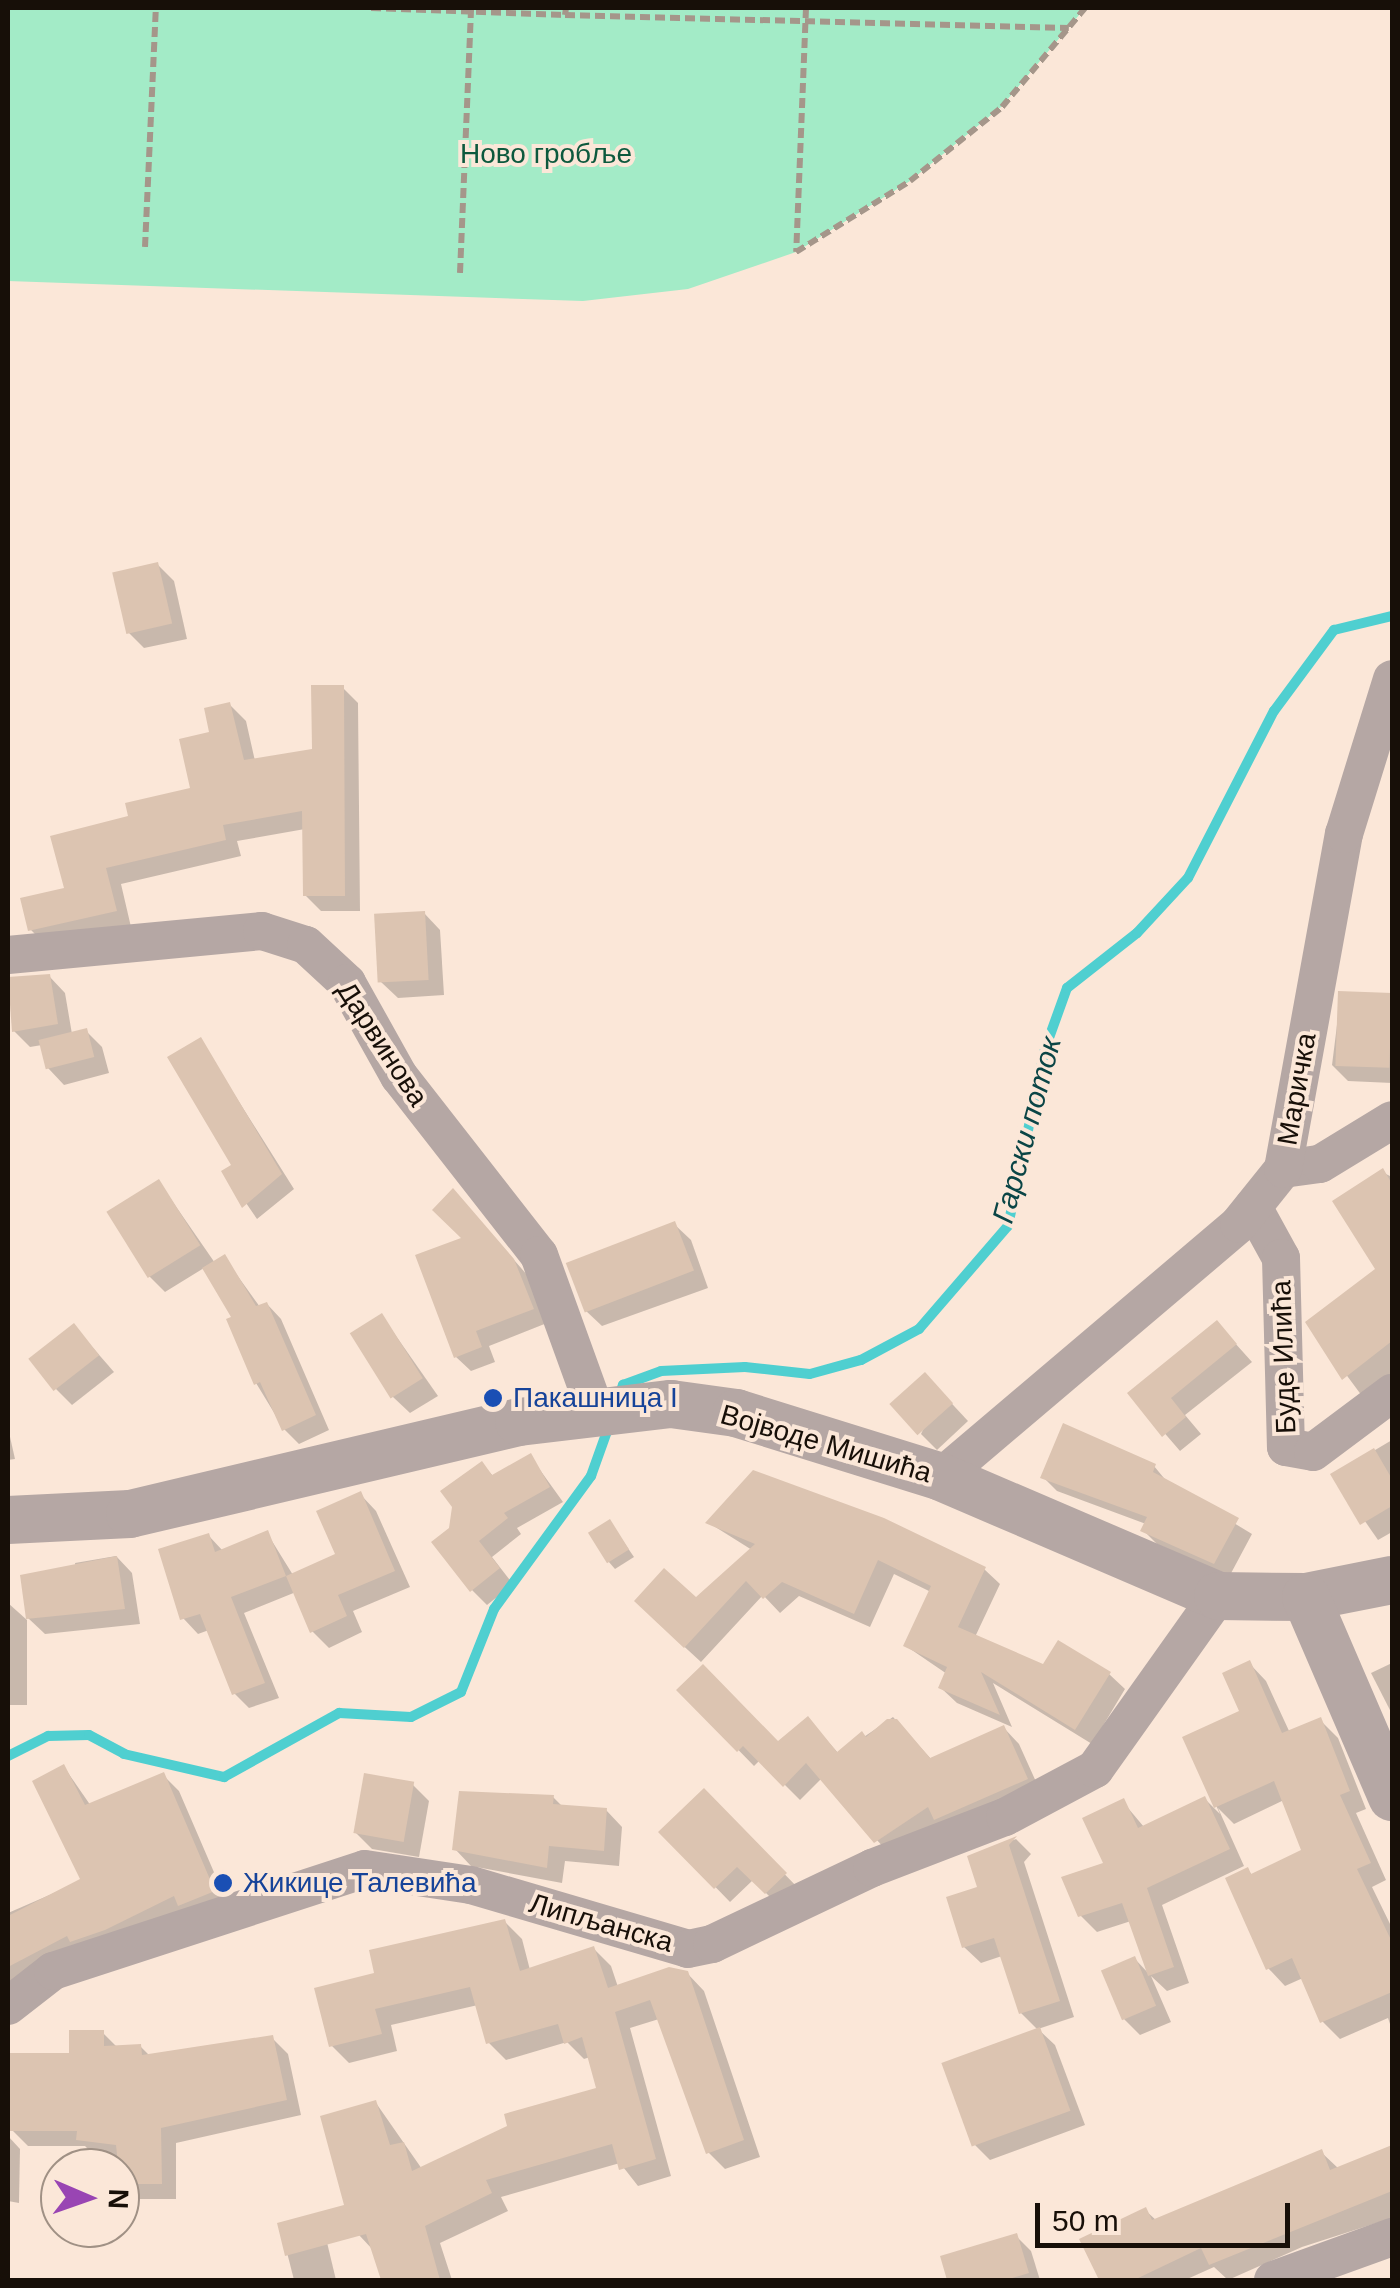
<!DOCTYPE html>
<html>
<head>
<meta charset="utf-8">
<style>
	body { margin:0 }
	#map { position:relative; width:1400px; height:2288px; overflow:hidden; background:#fbe7d8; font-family:Helvetica,sans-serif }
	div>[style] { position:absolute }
	.green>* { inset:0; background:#a3ebc7 }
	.shadow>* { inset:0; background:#0003 }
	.stream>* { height:10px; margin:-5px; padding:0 5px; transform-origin:5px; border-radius:5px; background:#4fcfd0 }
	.building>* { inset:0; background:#dcc4b1; transform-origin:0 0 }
	.path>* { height:6px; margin-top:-3px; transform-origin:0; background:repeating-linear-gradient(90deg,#a5968a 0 10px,transparent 0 15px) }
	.minor>* { height:38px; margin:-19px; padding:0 19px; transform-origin:19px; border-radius:19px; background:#b5a7a4 }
	.tertiary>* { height:48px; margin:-24px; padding:0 24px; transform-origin:24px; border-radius:24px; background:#b5a7a4 }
	.dots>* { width:28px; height:28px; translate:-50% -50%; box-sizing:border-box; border:5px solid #fbe7d8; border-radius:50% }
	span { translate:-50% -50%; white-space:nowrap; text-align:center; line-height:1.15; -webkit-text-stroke:8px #fbe7d8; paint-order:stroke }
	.park-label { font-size:28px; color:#0d593d }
	.street-label { font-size:28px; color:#170f08 }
	.transit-label { font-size:28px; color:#164399 }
	.left { translate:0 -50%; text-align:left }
	.water-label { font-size:30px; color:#0a4546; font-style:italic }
	.frame { position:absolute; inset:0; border:10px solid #170f08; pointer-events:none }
	.north { position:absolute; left:40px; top:2148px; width:100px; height:100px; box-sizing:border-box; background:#fbe7d8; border:2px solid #a09185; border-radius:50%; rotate:92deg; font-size:28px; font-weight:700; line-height:40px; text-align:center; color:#170f08 }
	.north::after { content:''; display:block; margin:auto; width:35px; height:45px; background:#9945b3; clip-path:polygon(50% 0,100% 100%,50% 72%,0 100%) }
	.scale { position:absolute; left:1035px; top:2203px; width:255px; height:45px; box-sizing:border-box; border:5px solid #170f08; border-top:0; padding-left:12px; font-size:30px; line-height:35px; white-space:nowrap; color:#170f08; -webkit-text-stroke:8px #fbe7d8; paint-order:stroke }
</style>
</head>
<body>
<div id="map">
	<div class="green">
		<div style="clip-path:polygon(8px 8px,1085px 8px,1001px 107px,910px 181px,796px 252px,688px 289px,583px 301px,8px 281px)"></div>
	</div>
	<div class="shadow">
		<div style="clip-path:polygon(157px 564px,174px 581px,187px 639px,144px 648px,128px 632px)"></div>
		<div style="clip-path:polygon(342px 687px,358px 703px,360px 911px,321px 911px,305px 895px,305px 829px,237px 841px,241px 856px,121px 884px,131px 927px,46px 945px,30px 929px,131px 817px,193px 790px,230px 705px,246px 721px,255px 761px,314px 751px)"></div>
		<div style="clip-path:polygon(424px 913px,440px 930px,444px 995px,398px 998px,381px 982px)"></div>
		<div style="clip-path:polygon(49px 976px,65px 993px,72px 1034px,86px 1031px,102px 1047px,109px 1073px,64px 1085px,48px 1068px,42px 1045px,30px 1047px,14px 1031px,8px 979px)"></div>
		<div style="clip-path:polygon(1341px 993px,1392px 995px,1392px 1083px,1348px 1081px,1332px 1065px)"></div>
		<div style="clip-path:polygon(200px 1040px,294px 1189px,257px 1219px,224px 1171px,234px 1165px)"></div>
		<div style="clip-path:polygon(1382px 1172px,1392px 1177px,1392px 1373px,1362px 1396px,1308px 1323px,1379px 1269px)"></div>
		<div style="clip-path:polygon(159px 1182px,215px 1263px,224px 1257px,260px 1307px,267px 1304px,281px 1319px,329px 1430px,299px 1444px,284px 1429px,256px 1383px,235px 1318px,204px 1268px,165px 1292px,149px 1276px)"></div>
		<div style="clip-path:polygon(467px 1206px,528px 1276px,547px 1323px,489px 1346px,495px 1362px,471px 1371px,456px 1357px)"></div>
		<div style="clip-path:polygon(674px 1224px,691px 1240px,708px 1288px,602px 1326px,585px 1310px)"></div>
		<div style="clip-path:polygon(382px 1316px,438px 1396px,410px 1413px,393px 1397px)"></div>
		<div style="clip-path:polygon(1217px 1323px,1252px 1362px,1185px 1415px,1201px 1434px,1180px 1451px,1130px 1393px)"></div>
		<div style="clip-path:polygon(74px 1326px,114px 1372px,72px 1405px,56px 1389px)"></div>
		<div style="clip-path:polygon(941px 1392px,968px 1421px,937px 1450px,921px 1434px)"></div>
		<div style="clip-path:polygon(8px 1428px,15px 1459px,8px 1460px)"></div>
		<div style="clip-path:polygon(1392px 1440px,1392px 1532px,1378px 1540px,1333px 1475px)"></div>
		<div style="clip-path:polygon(530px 1456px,563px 1502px,517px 1528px,521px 1534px,492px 1557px,513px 1584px,487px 1605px,472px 1590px,452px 1529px,482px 1464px,494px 1477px)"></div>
		<div style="clip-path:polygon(1154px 1466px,1168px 1483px,1252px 1534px,1229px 1577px,1157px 1544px,1143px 1530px,1146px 1524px,1057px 1491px,1043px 1477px)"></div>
		<div style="clip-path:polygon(360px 1494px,376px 1511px,410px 1587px,353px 1611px,362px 1632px,329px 1648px,312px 1631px,296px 1592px,244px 1613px,279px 1698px,249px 1708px,234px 1693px,209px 1630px,198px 1634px,183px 1618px,209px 1536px,223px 1551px,267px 1533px,293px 1575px,339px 1555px)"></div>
		<div style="clip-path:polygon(610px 1522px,634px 1557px,615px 1569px,608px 1561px)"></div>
		<div style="clip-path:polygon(709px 1523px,984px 1569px,1000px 1584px,975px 1637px,1044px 1667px,1109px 1674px,1125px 1689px,1092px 1744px,993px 1683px,1012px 1727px,957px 1703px,941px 1688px,947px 1674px,906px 1646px,931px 1592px,894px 1574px,870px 1627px,799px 1596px,780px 1613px,763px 1595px,701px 1662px,652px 1617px,696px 1601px,752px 1550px)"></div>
		<div style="clip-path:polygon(116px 1556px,132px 1573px,140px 1624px,45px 1634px,28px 1618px,76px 1570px,75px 1563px)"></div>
		<div style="clip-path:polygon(8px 1603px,27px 1620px,27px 1705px,8px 1705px)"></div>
		<div style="clip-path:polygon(1249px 1663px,1266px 1681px,1290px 1733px,1320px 1720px,1338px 1738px,1366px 1809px,1356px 1813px,1386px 1880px,1372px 1887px,1392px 1928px,1392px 2030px,1388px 2018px,1340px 2039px,1323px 2022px,1303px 1978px,1285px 1986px,1268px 1968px,1248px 1870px,1253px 1876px,1304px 1852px,1284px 1800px,1234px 1824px,1218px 1808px,1244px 1866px,1162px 1905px,1189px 1983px,1167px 1991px,1151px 1976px,1171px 2022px,1140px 2035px,1124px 2019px,1135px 1959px,1150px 1975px,1131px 1921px,1097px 1932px,1080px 1915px,1107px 1864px,1123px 1802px,1144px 1827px,1205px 1799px,1220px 1814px,1185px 1738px,1242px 1712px)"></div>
		<div style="clip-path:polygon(1392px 1663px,1392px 1714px,1371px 1673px)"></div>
		<div style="clip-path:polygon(680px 1690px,778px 1744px,808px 1719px,839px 1754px,893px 1717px,932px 1760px,1004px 1728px,1019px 1744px,1042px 1795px,892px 1857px,822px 1778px,800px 1800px,760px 1760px,754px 1766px)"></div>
		<div style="clip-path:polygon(64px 1767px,91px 1806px,163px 1775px,179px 1791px,229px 1907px,8px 1991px,8px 1913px,84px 1880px)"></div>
		<div style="clip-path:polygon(413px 1785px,429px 1801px,419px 1857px,372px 1849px,355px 1832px)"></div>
		<div style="clip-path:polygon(704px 1791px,799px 1889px,780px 1907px,753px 1880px,730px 1902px,662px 1832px)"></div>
		<div style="clip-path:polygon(553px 1797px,563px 1807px,606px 1810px,622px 1827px,619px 1866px,565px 1861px,562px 1883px,471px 1866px,455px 1849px)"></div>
		<div style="clip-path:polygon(1016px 1839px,1031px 1854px,1024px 1862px,1074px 2017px,1038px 2029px,1055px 2045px,1085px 2125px,990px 2160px,975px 2145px,1039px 2031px,1021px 2013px,1002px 1956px,981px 1963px,964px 1947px,981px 1888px,971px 1857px)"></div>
		<div style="clip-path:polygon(505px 1922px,522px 1939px,530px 1970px,594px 1949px,611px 1966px,618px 1987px,687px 1973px,704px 1991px,760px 2157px,725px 2169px,708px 2152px,659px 2019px,630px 2028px,671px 2176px,638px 2186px,620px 2163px,501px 2197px,508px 2211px,440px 2243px,452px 2280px,383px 2280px,373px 2250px,359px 2235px,376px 2103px,422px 2169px,599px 2090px,590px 2057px,584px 2059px,567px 2042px,506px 2060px,489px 2043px,478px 2005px,391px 2025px,397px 2051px,349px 2063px,332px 2046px,377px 1975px)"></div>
		<div style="clip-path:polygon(103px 2033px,118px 2048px,140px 2046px,150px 2056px,272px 2038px,288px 2054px,301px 2115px,176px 2143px,176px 2199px,134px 2199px,120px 2185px,118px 2158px,94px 2155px,85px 2146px,28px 2146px,12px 2130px,71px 2056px)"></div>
		<div style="clip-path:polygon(8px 2136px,20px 2149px,19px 2203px,8px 2201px)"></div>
		<div style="clip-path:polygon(1392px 2148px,1392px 2218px,1302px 2247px,1228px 2280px,1214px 2267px,1185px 2280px,1102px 2280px,1082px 2240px,1145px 2210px,1157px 2221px,1321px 2152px,1339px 2169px)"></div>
		<div style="clip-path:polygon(280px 2225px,325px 2234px,336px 2280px,294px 2280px)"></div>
		<div style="clip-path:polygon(1016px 2236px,1031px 2251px,1040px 2280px,950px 2280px,943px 2258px)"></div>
	</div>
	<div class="stream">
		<div style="left:619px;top:1397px;width:13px;rotate:-72deg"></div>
		<div style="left:623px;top:1385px;width:40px;rotate:-20.2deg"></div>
		<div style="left:661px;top:1371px;width:84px;rotate:-2.7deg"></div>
		<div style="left:745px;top:1367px;width:65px;rotate:6.1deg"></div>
		<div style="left:810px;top:1374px;width:53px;rotate:-15.4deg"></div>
		<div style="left:861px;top:1360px;width:66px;rotate:-28.1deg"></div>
		<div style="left:919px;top:1329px;width:136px;rotate:-49.2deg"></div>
		<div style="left:1008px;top:1226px;width:181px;rotate:-78.2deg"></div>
		<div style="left:1045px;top:1049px;width:65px;rotate:-70.2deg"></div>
		<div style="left:1067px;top:988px;width:89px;rotate:-38.2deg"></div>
		<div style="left:1137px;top:933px;width:75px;rotate:-47.2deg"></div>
		<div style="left:1188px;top:878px;width:188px;rotate:-62.8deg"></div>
		<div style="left:1274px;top:711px;width:101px;rotate:-53.5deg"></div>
		<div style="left:1334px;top:630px;width:60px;rotate:-13.6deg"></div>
		<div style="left:8px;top:1756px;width:45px;rotate:-26.6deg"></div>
		<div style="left:48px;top:1736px;width:41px;rotate:-1.4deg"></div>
		<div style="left:89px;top:1735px;width:40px;rotate:28deg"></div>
		<div style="left:124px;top:1754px;width:103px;rotate:13deg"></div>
		<div style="left:224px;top:1777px;width:132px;rotate:-29.1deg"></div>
		<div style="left:339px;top:1713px;width:72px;rotate:3.2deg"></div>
		<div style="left:411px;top:1717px;width:56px;rotate:-26.6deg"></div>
		<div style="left:461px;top:1692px;width:89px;rotate:-68.3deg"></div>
		<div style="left:494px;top:1609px;width:165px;rotate:-53.9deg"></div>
		<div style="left:591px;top:1476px;width:56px;rotate:-70.3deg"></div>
	</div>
	<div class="building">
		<div style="left:158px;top:562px;width:63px;height:47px;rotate:77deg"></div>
		<div style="clip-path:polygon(311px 685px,344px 685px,345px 896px,303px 896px,302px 811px,223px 825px,226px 840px,106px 868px,117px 911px,28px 931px,20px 898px,64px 888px,50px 836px,128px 816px,125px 803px,190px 788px,179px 739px,209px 732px,204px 708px,230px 702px,244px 760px,312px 749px)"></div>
		<div style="left:425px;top:911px;width:69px;height:51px;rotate:87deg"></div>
		<div style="clip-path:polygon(50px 974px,58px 1024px,12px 1032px,8px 977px)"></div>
		<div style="left:1338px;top:991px;width:54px;height:75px;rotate:2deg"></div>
		<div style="left:87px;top:1028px;width:30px;height:50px;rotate:76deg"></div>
		<div style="clip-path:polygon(201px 1037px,282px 1174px,242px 1208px,221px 1171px,231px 1165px,167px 1057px)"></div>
		<div style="clip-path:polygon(1383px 1168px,1392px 1184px,1392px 1341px,1342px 1380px,1305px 1322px,1375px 1269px,1332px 1201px)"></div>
		<div style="left:159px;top:1179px;width:78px;height:62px;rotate:58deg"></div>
		<div style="clip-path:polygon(453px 1188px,514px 1259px,534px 1309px,476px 1331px,482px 1347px,454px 1358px,415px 1255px,461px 1238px,432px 1210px)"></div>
		<div style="left:675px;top:1221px;width:53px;height:117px;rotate:69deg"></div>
		<div style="clip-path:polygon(225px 1254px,256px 1306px,267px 1302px,316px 1415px,282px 1431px,260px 1382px,254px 1385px,226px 1319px,231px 1317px,202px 1268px)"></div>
		<div style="left:382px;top:1313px;width:77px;height:38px;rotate:58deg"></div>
		<div style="clip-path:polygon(1217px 1320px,1237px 1344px,1171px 1398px,1186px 1417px,1162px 1437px,1127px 1393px)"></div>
		<div style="left:74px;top:1323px;width:41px;height:58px;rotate:52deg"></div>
		<div style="left:925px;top:1372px;width:42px;height:48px;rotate:48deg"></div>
		<div style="clip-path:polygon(1063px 1423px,1156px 1464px,1153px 1472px,1239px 1518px,1214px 1564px,1140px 1531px,1147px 1517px,1040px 1478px)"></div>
		<div style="clip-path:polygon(1374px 1448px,1392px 1479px,1392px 1506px,1360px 1525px,1330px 1474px)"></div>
		<div style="clip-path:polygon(531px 1453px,550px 1487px,504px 1513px,508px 1518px,479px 1541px,500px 1568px,470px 1592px,431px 1542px,449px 1528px,452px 1507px,440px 1491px,482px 1461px,492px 1475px)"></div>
		<div style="clip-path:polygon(753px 1470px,884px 1518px,986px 1567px,958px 1627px,1043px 1664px,1058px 1640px,1111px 1672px,1075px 1730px,981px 1672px,1000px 1715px,938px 1688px,947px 1667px,903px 1646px,931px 1586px,878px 1560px,854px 1614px,782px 1582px,763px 1599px,746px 1581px,684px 1648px,634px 1601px,664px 1568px,696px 1597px,755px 1544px,705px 1523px)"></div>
		<div style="clip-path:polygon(361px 1491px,395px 1571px,338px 1595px,347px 1616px,310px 1633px,286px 1576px,335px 1554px,316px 1511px)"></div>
		<div style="left:610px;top:1519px;width:36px;height:26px;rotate:58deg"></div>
		<div style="clip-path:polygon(268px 1530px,286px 1576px,231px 1597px,265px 1683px,232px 1695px,200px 1614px,180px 1620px,158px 1549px,209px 1533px,215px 1552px)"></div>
		<div style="clip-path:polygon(117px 1556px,125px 1609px,26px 1619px,20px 1575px)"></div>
		<div style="clip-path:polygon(1250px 1660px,1282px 1733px,1321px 1717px,1350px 1791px,1340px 1795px,1371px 1863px,1357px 1869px,1392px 1942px,1392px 1992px,1320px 2023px,1292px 1958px,1266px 1970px,1225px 1878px,1248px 1867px,1251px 1874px,1301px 1850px,1274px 1781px,1214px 1808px,1182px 1737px,1239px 1711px,1222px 1673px)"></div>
		<div style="clip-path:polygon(703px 1664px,778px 1741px,808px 1716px,837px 1752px,862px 1731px,866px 1737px,887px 1719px,897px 1719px,930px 1758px,1004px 1725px,1028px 1779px,934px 1820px,928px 1807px,874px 1843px,806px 1763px,783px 1787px,743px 1746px,737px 1752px,676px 1690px)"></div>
		<div style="clip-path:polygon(64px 1764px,85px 1805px,164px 1772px,215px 1891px,178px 1906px,174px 1896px,105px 1930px,70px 1942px,67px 1936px,8px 1967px,8px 1916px,80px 1879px,32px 1781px)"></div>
		<div style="left:364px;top:1773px;width:51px;height:61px;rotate:10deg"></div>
		<div style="clip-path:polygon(704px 1788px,787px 1873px,765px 1894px,737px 1867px,714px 1889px,658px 1832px)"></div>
		<div style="clip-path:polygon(459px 1791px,554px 1795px,553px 1804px,607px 1808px,604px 1851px,549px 1846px,547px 1868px,452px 1850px)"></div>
		<div style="clip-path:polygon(1205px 1796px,1230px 1849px,1147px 1888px,1174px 1967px,1148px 1976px,1122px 1903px,1078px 1917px,1061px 1877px,1103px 1863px,1082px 1818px,1124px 1798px,1138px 1828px)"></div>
		<div style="clip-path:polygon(1017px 1836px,1009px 1845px,1060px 2001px,1019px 2014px,994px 1938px,962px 1948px,946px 1897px,977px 1887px,967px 1856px)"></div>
		<div style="clip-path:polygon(505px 1919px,520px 1971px,594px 1946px,608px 1988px,669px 1967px,688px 1971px,744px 2140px,706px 2154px,650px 2000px,615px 2012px,656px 2159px,619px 2170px,612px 2144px,486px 2180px,492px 2193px,425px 2226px,440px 2280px,381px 2280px,366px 2234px,285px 2256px,277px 2223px,344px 2205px,320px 2116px,376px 2100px,390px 2145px,404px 2142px,412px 2171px,507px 2126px,504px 2114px,596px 2088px,582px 2037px,564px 2044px,558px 2024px,486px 2044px,470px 1987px,375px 2009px,382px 2034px,329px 2047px,314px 1988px,374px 1973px,369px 1950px)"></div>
		<div style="left:1135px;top:1956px;width:54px;height:37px;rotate:67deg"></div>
		<div style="left:1040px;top:2027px;width:89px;height:105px;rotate:70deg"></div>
		<div style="clip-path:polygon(69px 2030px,104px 2030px,104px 2046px,141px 2044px,142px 2055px,273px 2035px,287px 2100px,161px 2128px,162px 2184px,120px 2184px,116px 2145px,76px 2140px,77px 2131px,9px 2131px,9px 2053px,69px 2053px)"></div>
		<div style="clip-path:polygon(1392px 2145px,1392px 2191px,1209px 2265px,1201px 2248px,1134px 2280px,1099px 2280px,1079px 2239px,1146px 2207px,1152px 2220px,1322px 2149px,1330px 2170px)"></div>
		<div style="clip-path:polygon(1017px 2233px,1029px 2273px,1006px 2280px,947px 2280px,940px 2256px)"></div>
	</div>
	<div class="path">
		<div style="left:371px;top:8px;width:194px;rotate:2.1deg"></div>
		<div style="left:566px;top:8px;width:7px;rotate:98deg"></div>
		<div style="left:565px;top:15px;width:504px;rotate:1.48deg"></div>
		<div style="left:806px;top:8px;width:244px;rotate:92.3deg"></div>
		<div style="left:796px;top:252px;width:134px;rotate:-31.9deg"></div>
		<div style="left:910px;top:181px;width:118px;rotate:-38.8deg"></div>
		<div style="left:1002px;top:107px;width:129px;rotate:-50deg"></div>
		<div style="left:145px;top:247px;width:239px;rotate:-87.4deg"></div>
		<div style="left:460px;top:273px;width:265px;rotate:-87.6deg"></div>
	</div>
	<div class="minor">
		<div style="left:8px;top:955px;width:255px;rotate:-5.4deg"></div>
		<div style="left:262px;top:931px;width:46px;rotate:17.7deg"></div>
		<div style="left:306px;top:945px;width:56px;rotate:42.8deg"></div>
		<div style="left:347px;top:983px;width:107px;rotate:60.8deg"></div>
		<div style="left:399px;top:1076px;width:227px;rotate:52deg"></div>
		<div style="left:539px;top:1255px;width:165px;rotate:70.1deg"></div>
		<div style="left:1283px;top:1169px;width:37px;rotate:-8deg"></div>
		<div style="left:1320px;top:1164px;width:84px;rotate:-31.4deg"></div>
		<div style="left:1253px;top:1207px;width:58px;rotate:61.2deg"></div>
		<div style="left:1281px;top:1258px;width:189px;rotate:88.5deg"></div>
		<div style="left:1286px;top:1447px;width:27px;rotate:10deg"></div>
		<div style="left:1313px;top:1452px;width:99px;rotate:-36.8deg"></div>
		<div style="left:941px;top:1477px;width:391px;rotate:-40.3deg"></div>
		<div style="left:1239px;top:1224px;width:70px;rotate:-51.3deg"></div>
		<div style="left:1283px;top:1169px;width:341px;rotate:-79.7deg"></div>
		<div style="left:1344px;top:834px;width:162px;rotate:-72.8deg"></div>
		<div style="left:8px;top:2006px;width:57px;rotate:-37.9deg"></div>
		<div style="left:53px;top:1971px;width:328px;rotate:-18.1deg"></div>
		<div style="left:365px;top:1869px;width:107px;rotate:8.6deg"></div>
		<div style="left:471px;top:1885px;width:226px;rotate:16.4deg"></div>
		<div style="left:688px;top:1949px;width:25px;rotate:-12deg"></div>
		<div style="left:712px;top:1944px;width:177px;rotate:-25.4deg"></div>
		<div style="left:872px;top:1868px;width:142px;rotate:-21deg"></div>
		<div style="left:1005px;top:1817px;width:102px;rotate:-28.1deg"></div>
		<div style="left:1095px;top:1769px;width:212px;rotate:-54.6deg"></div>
		<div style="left:1273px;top:2280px;width:127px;rotate:-19.9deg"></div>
	</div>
	<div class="tertiary">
		<div style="left:8px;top:1520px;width:122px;rotate:-2.8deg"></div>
		<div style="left:130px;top:1514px;width:400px;rotate:-13.3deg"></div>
		<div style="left:519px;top:1422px;width:153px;rotate:-6.8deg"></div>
		<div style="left:671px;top:1404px;width:66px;rotate:7.9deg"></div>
		<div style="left:736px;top:1413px;width:215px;rotate:17.3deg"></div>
		<div style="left:941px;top:1477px;width:301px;rotate:23.2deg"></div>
		<div style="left:1218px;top:1596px;width:88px;rotate:0.7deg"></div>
		<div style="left:1306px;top:1597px;width:88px;rotate:-11.2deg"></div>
		<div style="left:1306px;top:1597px;width:218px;rotate:66.7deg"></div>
	</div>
	<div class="dots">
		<div style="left:493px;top:1398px;background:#1a4fb4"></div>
		<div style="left:223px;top:1883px;background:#1a4fb4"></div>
	</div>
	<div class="park-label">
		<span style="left:546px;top:154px">Ново гробље</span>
	</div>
	<div class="street-label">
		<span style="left:382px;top:1044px;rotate:57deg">Дарвинова</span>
		<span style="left:1297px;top:1089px;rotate:-80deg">Маричка</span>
		<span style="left:1284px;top:1357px;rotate:-92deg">Буде Илића</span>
		<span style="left:826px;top:1444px;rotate:16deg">Војводе Мишића</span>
		<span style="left:601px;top:1923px;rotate:16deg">Липљанска</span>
	</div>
	<div class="transit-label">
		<span class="left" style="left:513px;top:1398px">Пакашница I</span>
		<span class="left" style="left:243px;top:1883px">Жикице Талевића</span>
	</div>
	<div class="water-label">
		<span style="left:1027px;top:1130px;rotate:-75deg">Гарски поток</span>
	</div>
	<div class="frame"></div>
	<div class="north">N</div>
	<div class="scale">50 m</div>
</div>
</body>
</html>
